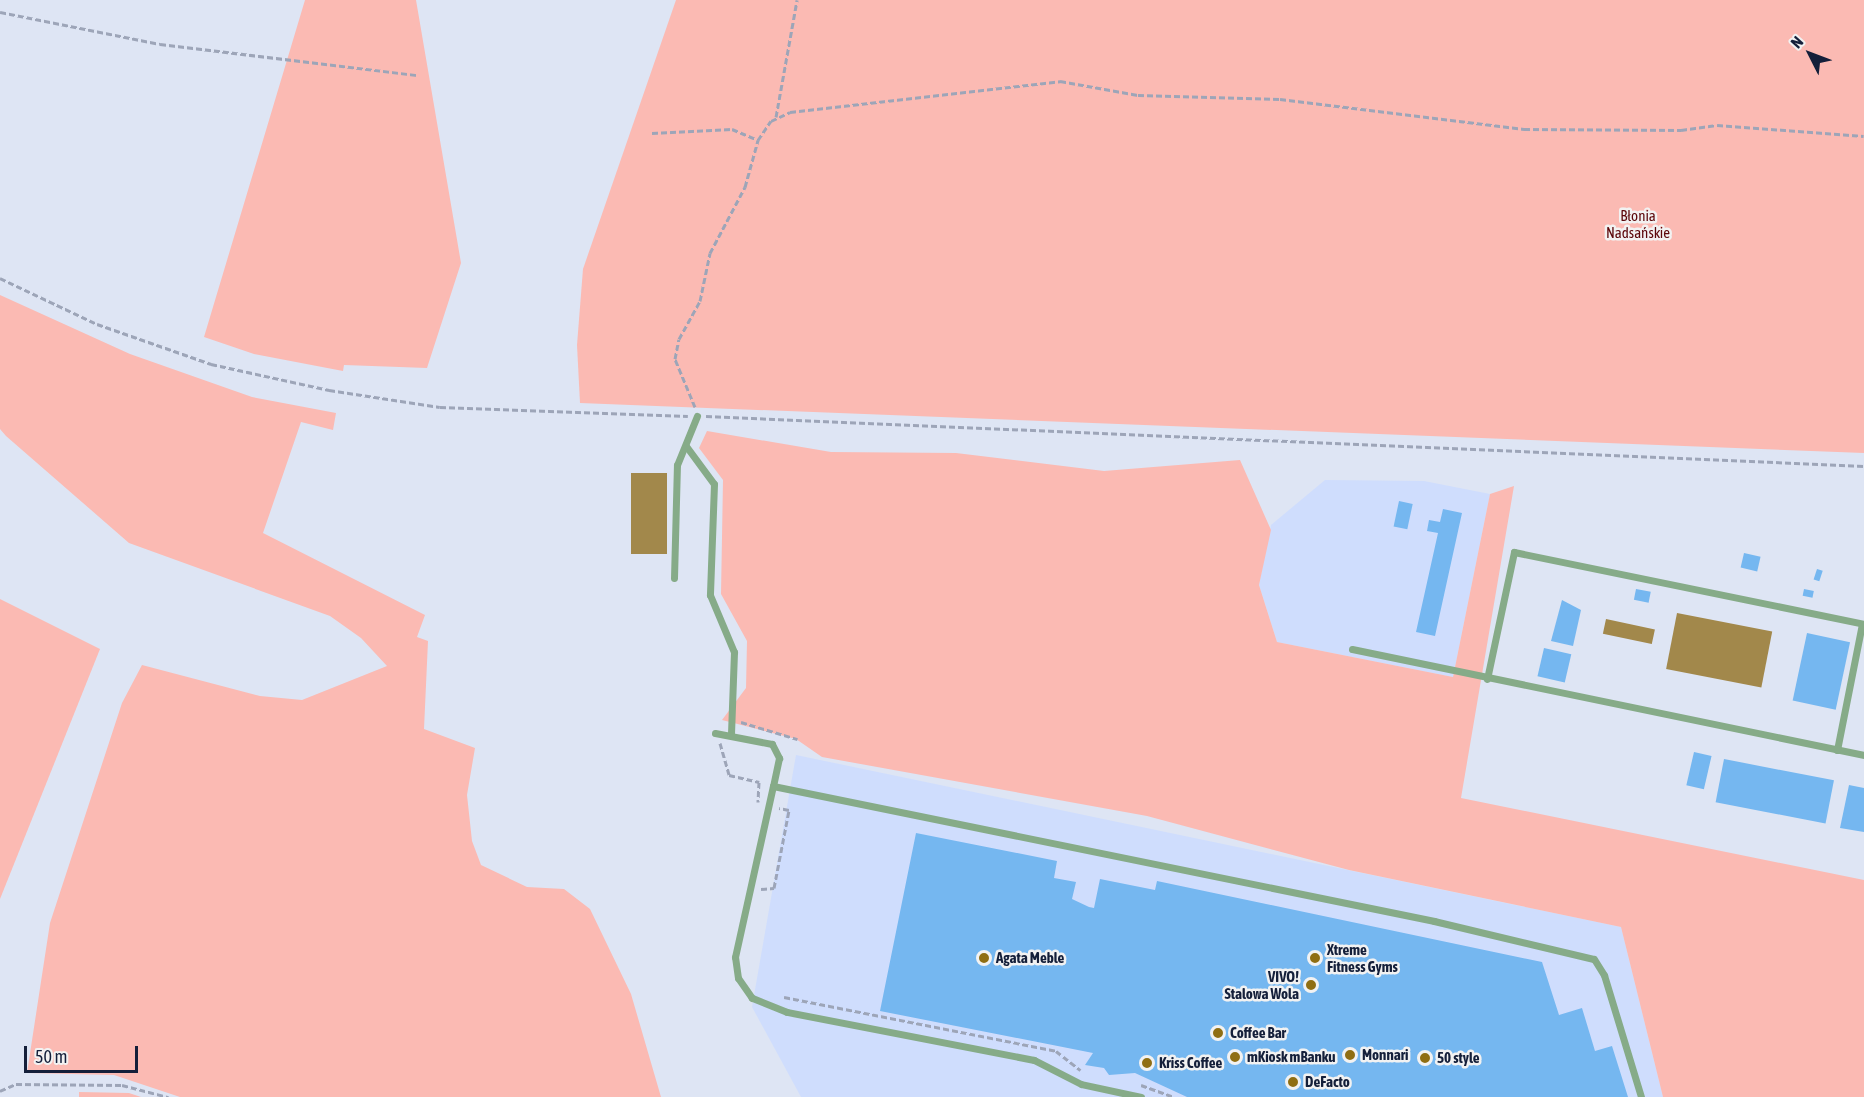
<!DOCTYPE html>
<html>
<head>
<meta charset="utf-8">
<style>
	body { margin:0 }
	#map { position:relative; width:1864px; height:1097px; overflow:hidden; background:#dee5f4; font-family:"Asap Condensed",sans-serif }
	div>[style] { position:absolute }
	.built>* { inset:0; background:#cfddfd }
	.green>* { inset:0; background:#fbbab3 }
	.water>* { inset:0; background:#a2884b; transform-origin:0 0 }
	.building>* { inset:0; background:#75b7f0; transform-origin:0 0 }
	.path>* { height:3px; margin-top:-1.5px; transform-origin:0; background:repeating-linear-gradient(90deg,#9da5b8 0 6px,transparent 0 9px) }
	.lane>* { height:7px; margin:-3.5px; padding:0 3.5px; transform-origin:3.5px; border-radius:3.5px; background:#86ab88 }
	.dots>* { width:16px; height:16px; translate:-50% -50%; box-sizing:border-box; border:3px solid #f2f2f2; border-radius:50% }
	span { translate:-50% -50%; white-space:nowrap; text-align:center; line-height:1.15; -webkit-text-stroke:5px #f2f2f2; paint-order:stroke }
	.park-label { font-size:15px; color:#5c070a }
	.poi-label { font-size:15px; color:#141f3a; font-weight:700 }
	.left { translate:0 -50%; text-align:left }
	.right { translate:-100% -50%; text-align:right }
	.north { position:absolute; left:1780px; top:24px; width:60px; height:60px; -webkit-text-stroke:4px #f2f2f2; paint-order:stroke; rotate:312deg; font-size:16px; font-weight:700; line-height:24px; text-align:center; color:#141f3a }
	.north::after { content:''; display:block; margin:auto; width:21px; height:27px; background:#141f3a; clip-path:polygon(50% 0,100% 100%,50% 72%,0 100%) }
	.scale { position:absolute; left:24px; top:1046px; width:114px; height:27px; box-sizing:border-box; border:3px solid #141f3a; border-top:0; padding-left:8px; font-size:18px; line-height:21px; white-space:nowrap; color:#141f3a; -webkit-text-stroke:4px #f2f2f2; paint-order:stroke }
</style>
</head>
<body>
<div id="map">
	<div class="built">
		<div style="clip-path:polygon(1325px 480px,1424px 481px,1490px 494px,1453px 677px,1277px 642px,1259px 585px,1271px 525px)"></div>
		<div style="clip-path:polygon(796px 755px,1621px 927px,1663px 1097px,801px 1097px,752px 1007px)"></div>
	</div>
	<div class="green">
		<div style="clip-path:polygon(305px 0,416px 0,461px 263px,427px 368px,344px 365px,343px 371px,254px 354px,204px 337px)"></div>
		<div style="clip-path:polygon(676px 0,1864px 0,1864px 453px,580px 403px,577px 345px,583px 269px)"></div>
		<div style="clip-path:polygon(0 295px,130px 354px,252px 397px,336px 413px,333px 430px,301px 422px,263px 533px,425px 615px,417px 637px,428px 641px,424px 729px,475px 748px,467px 795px,472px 841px,481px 865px,527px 887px,564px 889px,590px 909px,631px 994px,661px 1097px,180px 1097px,114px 1075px,27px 1073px,50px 923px,122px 703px,142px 665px,260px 696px,302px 700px,387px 666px,361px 638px,330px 616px,129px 543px,6px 436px,0 429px)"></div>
		<div style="clip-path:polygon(707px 431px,831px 452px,956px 453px,1104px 471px,1240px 460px,1271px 530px,1259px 585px,1277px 642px,1453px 677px,1490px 494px,1514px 486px,1461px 798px,1864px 880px,1864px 1097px,1663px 1097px,1621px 927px,1349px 870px,1147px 816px,822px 757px,796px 739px,722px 720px,746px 688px,747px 641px,721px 594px,723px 480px,699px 448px)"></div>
		<div style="clip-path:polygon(0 599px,100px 649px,0 899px)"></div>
		<div style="clip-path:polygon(79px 1092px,129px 1093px,141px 1097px,79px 1097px)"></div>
	</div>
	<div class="water">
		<div style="left:631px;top:473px;width:36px;height:81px"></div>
		<div style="left:1677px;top:613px;width:97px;height:57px;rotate:11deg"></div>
		<div style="left:1606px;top:619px;width:50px;height:15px;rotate:12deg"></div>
	</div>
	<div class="building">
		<div style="left:1399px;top:501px;width:14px;height:26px;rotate:12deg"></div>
		<div style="clip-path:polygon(1443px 509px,1462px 513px,1435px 636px,1416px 632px,1438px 533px,1427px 531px,1429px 520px,1440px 522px)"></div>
		<div style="left:1744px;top:553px;width:17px;height:15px;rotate:13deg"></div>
		<div style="left:1817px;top:569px;width:6px;height:11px;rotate:18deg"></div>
		<div style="left:1636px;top:589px;width:15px;height:11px;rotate:11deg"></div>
		<div style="left:1804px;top:589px;width:10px;height:7px;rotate:11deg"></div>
		<div style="clip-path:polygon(1562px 600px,1581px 610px,1573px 646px,1551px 641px)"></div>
		<div style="left:1807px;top:633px;width:44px;height:69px;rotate:12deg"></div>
		<div style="left:1544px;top:648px;width:28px;height:29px;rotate:13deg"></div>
		<div style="left:1694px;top:752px;width:18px;height:34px;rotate:13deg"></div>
		<div style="left:1724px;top:759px;width:112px;height:44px;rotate:11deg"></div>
		<div style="clip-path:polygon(1849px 785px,1864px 788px,1864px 832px,1840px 828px)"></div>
		<div style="clip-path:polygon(916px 833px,1057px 861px,1054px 878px,1076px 882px,1072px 899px,1089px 907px,1094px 908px,1100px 879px,1155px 890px,1157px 881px,1542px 962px,1559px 1015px,1582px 1008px,1595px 1051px,1612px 1046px,1628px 1097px,1187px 1097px,1135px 1073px,1109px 1075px,1104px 1068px,1085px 1065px,1093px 1053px,880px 1011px)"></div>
	</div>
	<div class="path">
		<div style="left:0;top:12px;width:163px;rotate:11.3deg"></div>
		<div style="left:160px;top:44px;width:259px;rotate:6.9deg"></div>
		<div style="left:776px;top:117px;width:119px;rotate:-79.8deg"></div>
		<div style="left:652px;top:133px;width:80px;rotate:-2.9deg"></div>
		<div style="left:732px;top:129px;width:28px;rotate:23deg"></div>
		<div style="left:0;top:278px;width:107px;rotate:25.4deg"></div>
		<div style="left:97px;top:324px;width:121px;rotate:19.3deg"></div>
		<div style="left:211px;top:364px;width:121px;rotate:12.4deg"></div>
		<div style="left:329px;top:390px;width:112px;rotate:8.7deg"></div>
		<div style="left:440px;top:407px;width:248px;rotate:2.1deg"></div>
		<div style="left:695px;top:407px;width:52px;rotate:-112.6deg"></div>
		<div style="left:675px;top:359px;width:20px;rotate:-79deg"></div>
		<div style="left:679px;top:339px;width:43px;rotate:-61.1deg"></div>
		<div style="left:700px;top:301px;width:49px;rotate:-78.2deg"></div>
		<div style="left:710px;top:253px;width:75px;rotate:-62.1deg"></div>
		<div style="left:745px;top:187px;width:49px;rotate:-74.5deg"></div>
		<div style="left:758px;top:140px;width:23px;rotate:-56deg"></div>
		<div style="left:771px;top:121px;width:21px;rotate:-25deg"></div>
		<div style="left:790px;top:112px;width:272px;rotate:-6.5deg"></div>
		<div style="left:1060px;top:81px;width:79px;rotate:10.2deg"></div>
		<div style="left:1138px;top:95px;width:142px;rotate:1.6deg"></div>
		<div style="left:1280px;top:99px;width:246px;rotate:7deg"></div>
		<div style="left:1524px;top:129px;width:157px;rotate:0.4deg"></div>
		<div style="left:1681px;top:130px;width:36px;rotate:-8deg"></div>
		<div style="left:1717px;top:125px;width:147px;rotate:4.3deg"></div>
		<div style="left:706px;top:416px;width:1159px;rotate:2.47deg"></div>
		<div style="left:741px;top:722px;width:59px;rotate:16.9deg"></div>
		<div style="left:720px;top:743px;width:33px;rotate:74deg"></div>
		<div style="left:729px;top:775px;width:31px;rotate:13deg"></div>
		<div style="left:759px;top:782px;width:20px;rotate:93deg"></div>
		<div style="left:761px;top:889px;width:13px;rotate:-4deg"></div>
		<div style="left:774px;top:888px;width:79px;rotate:-79.1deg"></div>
		<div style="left:789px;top:810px;width:10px;rotate:-169deg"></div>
		<div style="left:784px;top:997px;width:277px;rotate:11.2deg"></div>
		<div style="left:1056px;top:1051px;width:31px;rotate:38deg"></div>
		<div style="left:1141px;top:1085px;width:35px;rotate:20deg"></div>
		<div style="left:0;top:1091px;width:17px;rotate:-24deg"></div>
		<div style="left:16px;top:1084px;width:106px;rotate:0.5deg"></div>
		<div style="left:122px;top:1085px;width:48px;rotate:14.6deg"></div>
	</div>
	<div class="lane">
		<div style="left:686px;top:446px;width:47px;rotate:53.6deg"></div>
		<div style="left:714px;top:484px;width:111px;rotate:92.1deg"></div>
		<div style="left:710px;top:595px;width:62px;rotate:67.2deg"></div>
		<div style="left:734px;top:652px;width:82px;rotate:92.1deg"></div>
		<div style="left:674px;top:578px;width:113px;rotate:-88.5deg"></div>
		<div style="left:677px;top:465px;width:53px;rotate:-67.8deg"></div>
		<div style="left:1352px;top:649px;width:523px;rotate:11.7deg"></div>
		<div style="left:1487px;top:679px;width:130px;rotate:-78deg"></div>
		<div style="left:1514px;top:552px;width:357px;rotate:11.6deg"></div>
		<div style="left:715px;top:733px;width:58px;rotate:10.9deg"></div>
		<div style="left:772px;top:744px;width:16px;rotate:63deg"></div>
		<div style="left:779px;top:758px;width:29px;rotate:102deg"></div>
		<div style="left:1837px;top:750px;width:128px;rotate:-78.8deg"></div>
		<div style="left:1141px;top:1097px;width:61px;rotate:-167.8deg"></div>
		<div style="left:1081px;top:1084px;width:53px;rotate:-152.9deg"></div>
		<div style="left:1034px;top:1060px;width:252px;rotate:-169deg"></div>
		<div style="left:787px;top:1012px;width:38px;rotate:-158deg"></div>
		<div style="left:752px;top:998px;width:24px;rotate:-125deg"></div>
		<div style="left:738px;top:978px;width:21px;rotate:-98deg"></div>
		<div style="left:735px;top:957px;width:175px;rotate:-77.5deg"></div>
		<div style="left:773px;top:786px;width:675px;rotate:11.54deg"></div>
		<div style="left:1434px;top:921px;width:164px;rotate:13.4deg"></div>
		<div style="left:1594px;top:959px;width:19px;rotate:58deg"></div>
		<div style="left:1604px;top:975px;width:127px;rotate:73.1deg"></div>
	</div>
	<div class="dots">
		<div style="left:984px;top:958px;background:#8f6e13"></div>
		<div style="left:1315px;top:958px;background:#8f6e13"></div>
		<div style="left:1311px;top:985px;background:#8f6e13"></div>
		<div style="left:1218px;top:1033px;background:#8f6e13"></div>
		<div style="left:1350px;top:1055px;background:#8f6e13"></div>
		<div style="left:1235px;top:1057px;background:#8f6e13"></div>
		<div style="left:1425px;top:1058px;background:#8f6e13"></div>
		<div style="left:1147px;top:1063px;background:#8f6e13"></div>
		<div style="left:1293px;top:1082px;background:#8f6e13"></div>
	</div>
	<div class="park-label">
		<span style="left:1638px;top:224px">Błonia<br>Nadsańskie</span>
	</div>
	<div class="poi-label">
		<span class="left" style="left:1327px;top:958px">Xtreme<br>Fitness Gyms</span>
		<span class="left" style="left:996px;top:958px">Agata Meble</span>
		<span class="right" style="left:1299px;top:985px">VIVO!<br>Stalowa Wola</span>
		<span class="left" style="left:1230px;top:1033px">Coffee Bar</span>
		<span class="left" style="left:1362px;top:1055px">Monnari</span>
		<span class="left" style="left:1247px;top:1057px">mKiosk mBanku</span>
		<span class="left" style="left:1437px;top:1058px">50 style</span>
		<span class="left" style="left:1159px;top:1063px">Kriss Coffee</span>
		<span class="left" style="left:1305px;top:1082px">DeFacto</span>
	</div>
	<div class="north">N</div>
	<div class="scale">50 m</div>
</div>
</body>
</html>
